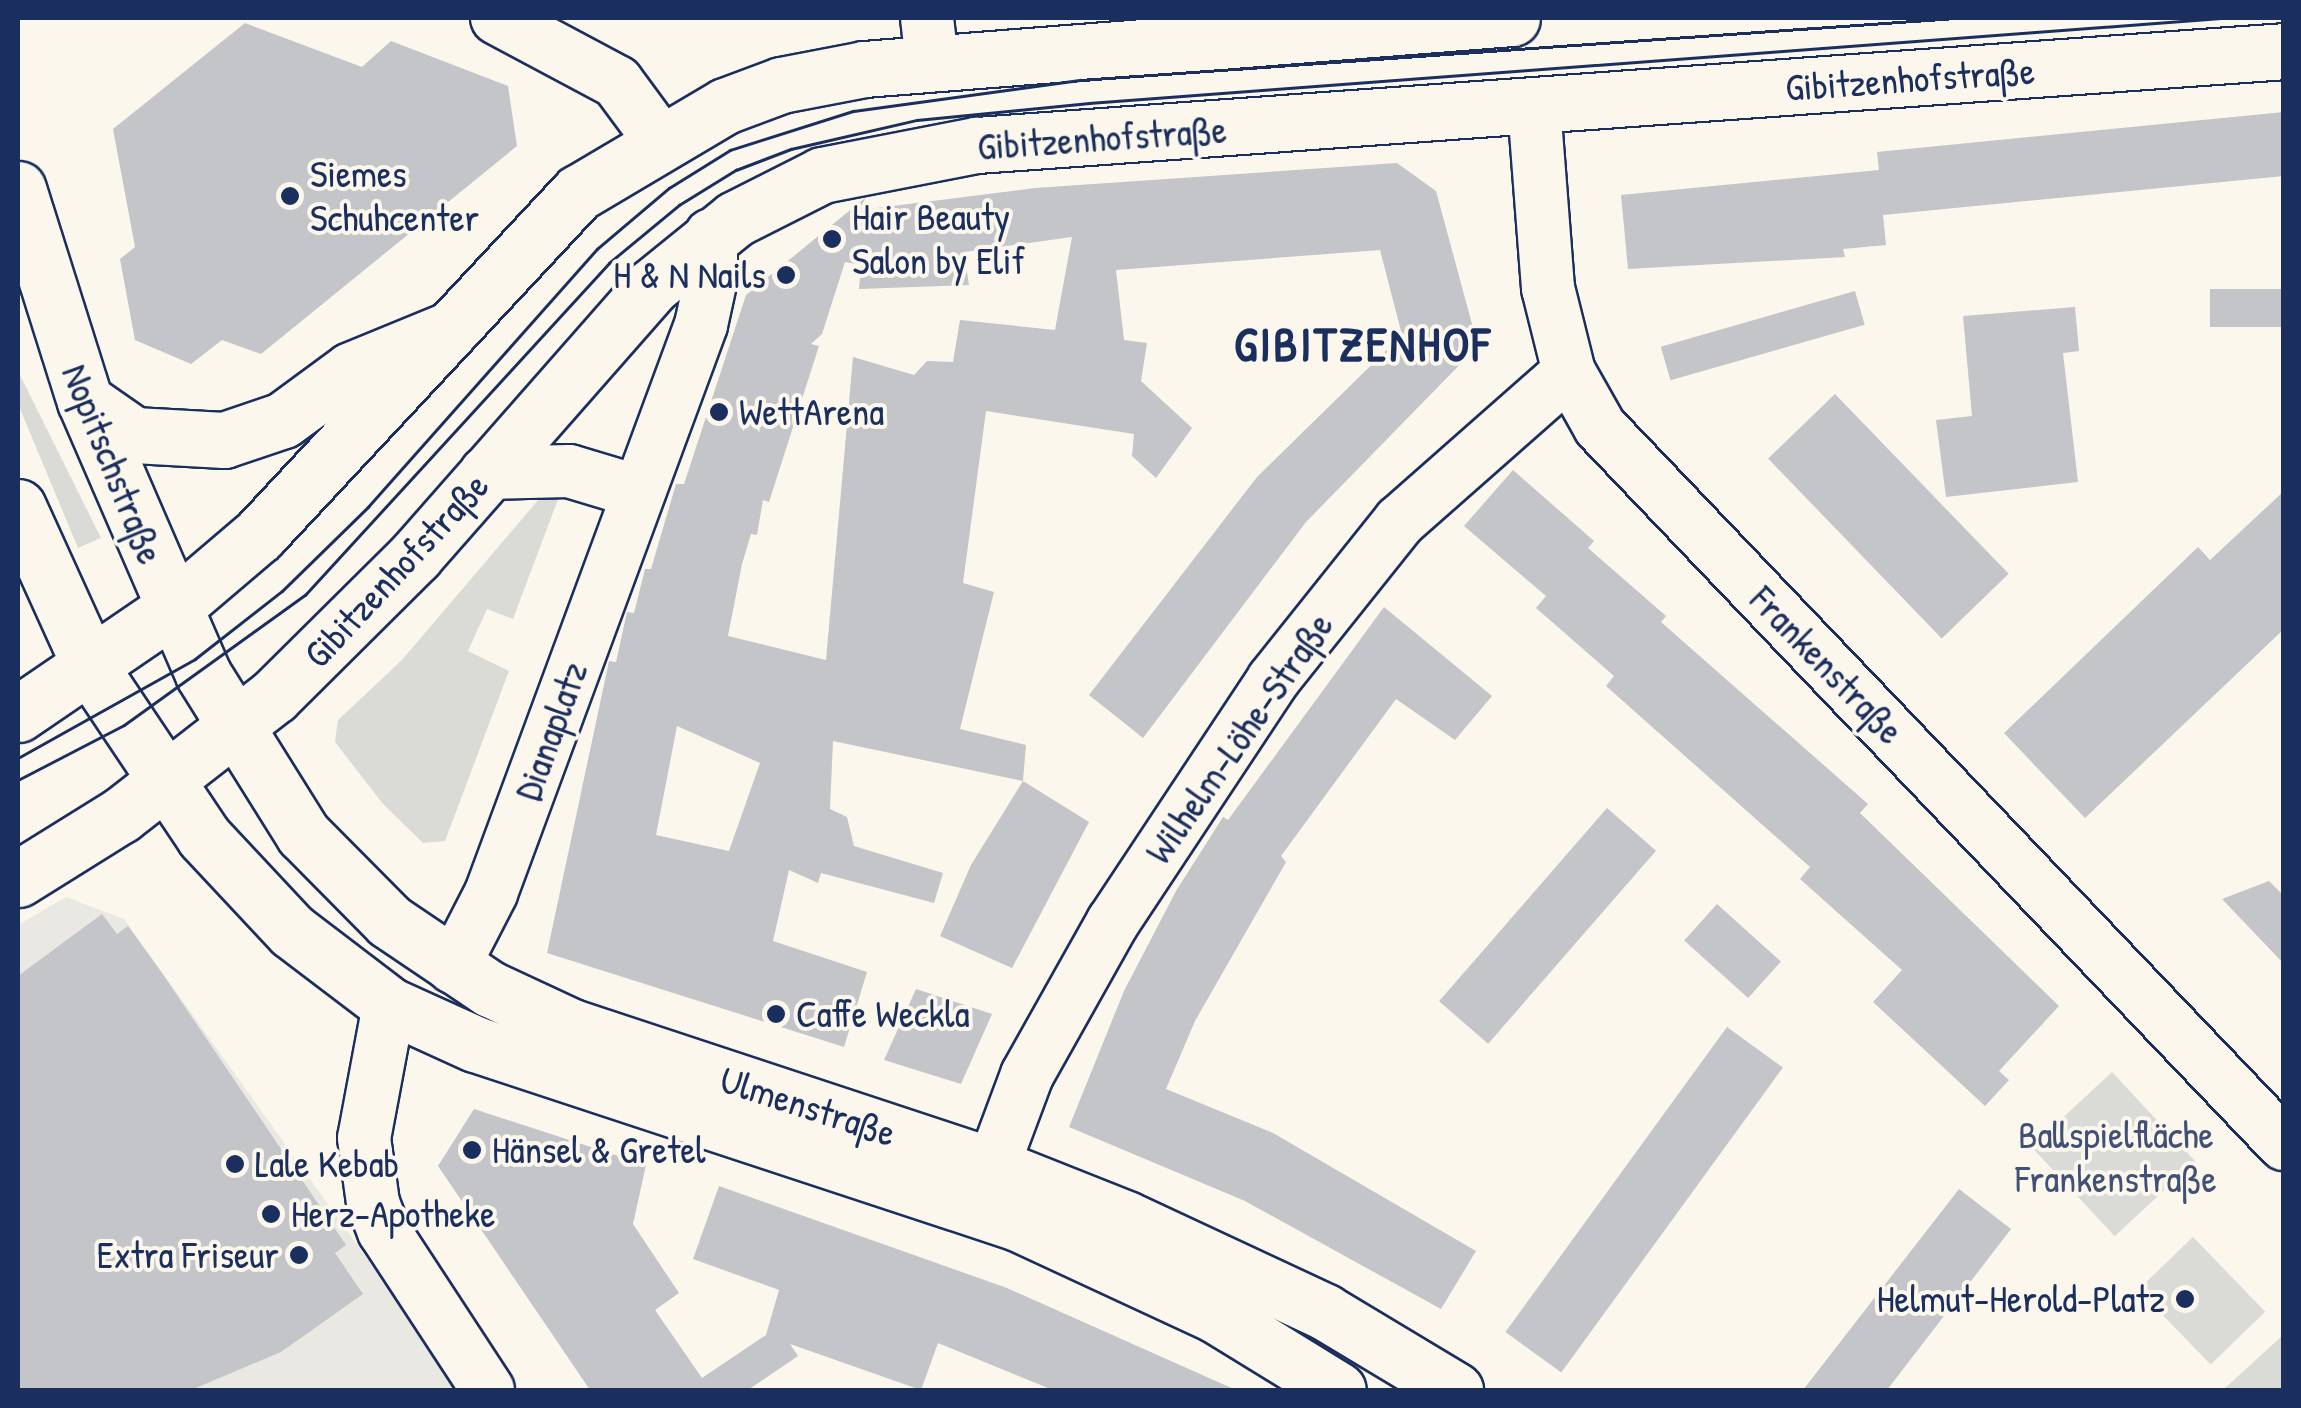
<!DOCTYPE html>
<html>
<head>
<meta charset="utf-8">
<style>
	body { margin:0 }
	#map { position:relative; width:2301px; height:1408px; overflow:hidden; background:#fbf7ec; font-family:"Patrick Hand",sans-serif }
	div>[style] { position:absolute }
	.built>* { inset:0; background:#eae8e2 }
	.green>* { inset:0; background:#dadad7; transform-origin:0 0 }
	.building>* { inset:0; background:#c3c5c9; transform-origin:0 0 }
	.roads { filter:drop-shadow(2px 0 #1b2f5e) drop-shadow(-2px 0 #1b2f5e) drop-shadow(0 2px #1b2f5e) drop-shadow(0 -2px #1b2f5e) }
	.minor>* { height:52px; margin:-26px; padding:0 26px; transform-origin:26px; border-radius:26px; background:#fbf7ec }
	.secondary>* { height:55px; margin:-27.5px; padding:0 27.5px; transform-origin:27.5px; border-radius:27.5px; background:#fbf7ec }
	.primary>* { height:55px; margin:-27.5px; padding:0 27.5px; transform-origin:27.5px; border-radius:27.5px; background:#fbf7ec }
	.tram>* { height:2.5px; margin:-1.25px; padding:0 1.25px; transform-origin:1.25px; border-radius:1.25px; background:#1b2f5e }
	.dots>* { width:28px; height:28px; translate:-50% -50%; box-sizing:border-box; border:5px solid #fbf7ec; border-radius:50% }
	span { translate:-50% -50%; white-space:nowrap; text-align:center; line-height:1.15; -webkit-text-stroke:8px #fbf7ec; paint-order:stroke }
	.street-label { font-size:38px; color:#1b2f5e }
	.poi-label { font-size:38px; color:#1b2f5e }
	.left { translate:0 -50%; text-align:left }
	.right { translate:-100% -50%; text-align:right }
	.park-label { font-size:38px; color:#415176 }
	.district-label { font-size:48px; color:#1b2f5e; font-weight:700; letter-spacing:2.5px }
	.frame { position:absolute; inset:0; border:20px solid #1b2f5e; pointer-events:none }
</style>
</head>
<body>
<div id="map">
	<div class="built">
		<div style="clip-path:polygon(66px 897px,124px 919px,461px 1390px,18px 1390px,18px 925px)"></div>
	</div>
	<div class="green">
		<div style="clip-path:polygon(18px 371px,101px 538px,78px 548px,18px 404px)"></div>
		<div style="clip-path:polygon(545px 492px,560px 494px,513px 619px,487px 609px,468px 651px,509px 671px,445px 841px,423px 843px,383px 804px,335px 742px,338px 720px,402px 660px)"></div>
		<div style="left:2112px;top:1072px;width:122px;height:110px;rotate:47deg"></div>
		<div style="left:2193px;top:1237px;width:104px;height:76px;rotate:46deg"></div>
		<div style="clip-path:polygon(2283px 1335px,2283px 1390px,2223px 1390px)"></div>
	</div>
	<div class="building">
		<div style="clip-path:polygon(245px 23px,362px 67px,391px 41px,508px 86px,517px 146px,261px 354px,222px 340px,191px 364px,135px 340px,120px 259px,135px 247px,113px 129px)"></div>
		<div style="clip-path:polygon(2284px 112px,2284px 176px,1883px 215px,1886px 245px,1843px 249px,1845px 257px,1628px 269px,1621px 195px,1879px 170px,1877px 152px)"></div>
		<div style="clip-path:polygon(evenodd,1397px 163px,1436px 191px,1478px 346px,1306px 522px,1143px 738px,1089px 695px,1257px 477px,1402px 335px,1380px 250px,1116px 270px,1124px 340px,1147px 343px,1141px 381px,1192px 428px,1156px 478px,1132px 456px,1134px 434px,986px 411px,963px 583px,994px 592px,960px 729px,1026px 745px,1023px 781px,833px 741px,830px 809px,847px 817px,854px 846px,943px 873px,934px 903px,821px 873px,818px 883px,789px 870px,773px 941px,867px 972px,844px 1047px,547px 953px,609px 661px,616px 662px,627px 612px,634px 613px,645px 569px,651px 569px,676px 484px,684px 484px,746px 295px,865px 198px,861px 210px,1035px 188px,1397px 163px,1072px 237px,1055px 330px,960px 320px,953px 362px,927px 361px,914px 375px,853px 357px,826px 660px,728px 636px,742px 564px,751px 534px,757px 535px,763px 500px,769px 502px,819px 346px,811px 344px,822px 334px,845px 262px,861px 265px,859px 289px,969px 285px,964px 252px,1072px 237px,1397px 163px,677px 726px,760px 763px,729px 851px,656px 835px,677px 726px)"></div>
		<div style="left:2284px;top:289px;width:38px;height:74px;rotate:90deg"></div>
		<div style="left:1855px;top:291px;width:35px;height:202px;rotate:74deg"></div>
		<div style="clip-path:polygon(2075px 307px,2079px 351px,2063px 353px,2078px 482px,1946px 497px,1936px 420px,1972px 416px,1963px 316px)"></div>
		<div style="left:1835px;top:394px;width:250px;height:93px;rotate:46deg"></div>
		<div style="clip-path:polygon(1513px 470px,1594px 541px,1588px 548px,1666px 616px,1661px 622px,1868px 804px,1860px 813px,2059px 1006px,1999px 1071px,2009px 1080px,1985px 1106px,1873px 1002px,1902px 970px,1800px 879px,1810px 867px,1606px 686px,1614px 676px,1536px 608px,1546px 596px,1464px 526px)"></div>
		<div style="clip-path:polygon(2284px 491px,2284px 629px,2085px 818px,2004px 733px,2198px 547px,2210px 560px)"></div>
		<div style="clip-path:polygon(1384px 607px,1492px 696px,1455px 740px,1396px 699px,1281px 856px,1286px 862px,1195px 1021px,1166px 1089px,1273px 1133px,1476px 1251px,1441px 1309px,1245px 1201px,1069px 1127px,1124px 991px,1176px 891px,1223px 817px,1228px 820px)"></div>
		<div style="clip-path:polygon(1023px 781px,1089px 822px,1012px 968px,940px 936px,971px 865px)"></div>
		<div style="left:1607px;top:808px;width:65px;height:256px;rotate:41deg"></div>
		<div style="clip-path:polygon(2269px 881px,2284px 896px,2284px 964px,2222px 899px)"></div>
		<div style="left:1717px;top:904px;width:86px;height:49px;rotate:42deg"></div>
		<div style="clip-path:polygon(102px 914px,117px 934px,128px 926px,162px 973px,346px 1245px,335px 1253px,363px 1294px,281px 1352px,191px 1390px,18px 1390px,18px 976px)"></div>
		<div style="clip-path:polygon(916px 989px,992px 1014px,961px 1084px,884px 1060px)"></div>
		<div style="left:1727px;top:1027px;width:69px;height:377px;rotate:36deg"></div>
		<div style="clip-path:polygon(474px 1109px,646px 1165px,633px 1224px,679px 1293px,655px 1310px,702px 1378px,766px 1335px,779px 1290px,693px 1259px,719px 1186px,1007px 1288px,1236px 1390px,1053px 1390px,938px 1343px,921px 1390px,790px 1344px,798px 1356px,748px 1390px,590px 1390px,438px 1166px)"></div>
		<div style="clip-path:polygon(1959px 1189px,2011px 1229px,1887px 1390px,1803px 1390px)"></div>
	</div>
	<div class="roads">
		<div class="minor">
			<div style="left:497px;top:18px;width:136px;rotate:28.1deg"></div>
			<div style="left:617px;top:82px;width:71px;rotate:53.6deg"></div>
			<div style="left:927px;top:18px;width:44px;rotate:83.5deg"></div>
			<div style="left:1534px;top:106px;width:183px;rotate:85.6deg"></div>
			<div style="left:1548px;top:288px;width:87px;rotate:76deg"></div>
			<div style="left:1569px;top:372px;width:63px;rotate:60.6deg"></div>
			<div style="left:1600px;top:427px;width:991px;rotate:46.35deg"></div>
			<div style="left:486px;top:473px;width:83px;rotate:-1.4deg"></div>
			<div style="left:569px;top:471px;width:73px;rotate:16.7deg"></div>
			<div style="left:453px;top:967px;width:83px;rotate:-62.8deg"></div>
			<div style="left:491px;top:893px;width:606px;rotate:-69.71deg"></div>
			<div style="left:701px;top:325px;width:47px;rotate:-77.7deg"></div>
			<div style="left:711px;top:279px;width:44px;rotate:-90deg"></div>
			<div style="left:389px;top:1005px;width:135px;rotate:100.6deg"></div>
			<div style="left:364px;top:1138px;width:66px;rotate:82.1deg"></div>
			<div style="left:373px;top:1203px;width:30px;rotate:69deg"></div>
			<div style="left:384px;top:1231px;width:190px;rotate:56.8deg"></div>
			<div style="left:993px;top:1166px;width:97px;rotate:-69.5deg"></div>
			<div style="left:1027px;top:1075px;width:176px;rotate:-60.7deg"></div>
			<div style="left:1113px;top:922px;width:290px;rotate:-56.5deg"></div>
			<div style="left:1273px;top:680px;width:203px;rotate:-51.4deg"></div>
			<div style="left:1400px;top:521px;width:225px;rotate:-41.4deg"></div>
		</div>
		<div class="secondary">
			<div style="left:18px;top:714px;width:186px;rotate:-34.3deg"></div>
			<div style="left:172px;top:609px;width:114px;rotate:-40.4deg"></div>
			<div style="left:259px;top:535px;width:468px;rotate:-47deg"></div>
			<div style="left:578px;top:193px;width:171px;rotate:-30.6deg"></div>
			<div style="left:725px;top:106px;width:60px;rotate:-20.6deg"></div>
			<div style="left:781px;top:85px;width:85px;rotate:-10.9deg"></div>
			<div style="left:864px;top:69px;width:650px;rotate:-4.5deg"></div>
			<div style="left:18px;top:879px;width:121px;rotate:-31.9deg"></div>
			<div style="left:121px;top:815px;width:194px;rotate:-37.9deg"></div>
			<div style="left:274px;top:696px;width:199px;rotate:-44.8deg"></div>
			<div style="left:415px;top:556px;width:358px;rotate:-48.7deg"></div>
			<div style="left:651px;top:287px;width:108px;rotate:-39deg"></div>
			<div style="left:735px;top:219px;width:97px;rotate:-26.8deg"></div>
			<div style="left:822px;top:175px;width:158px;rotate:-11deg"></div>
			<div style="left:977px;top:145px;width:1310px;rotate:-4.11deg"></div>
		</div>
		<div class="primary">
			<div style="left:18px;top:189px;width:222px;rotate:72.5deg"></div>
			<div style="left:85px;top:401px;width:297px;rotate:66.6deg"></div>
			<div style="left:203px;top:674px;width:189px;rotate:58deg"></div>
			<div style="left:303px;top:834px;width:122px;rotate:45.3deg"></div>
			<div style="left:389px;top:921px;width:122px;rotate:34deg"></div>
			<div style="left:490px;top:989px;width:90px;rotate:24.9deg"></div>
			<div style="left:572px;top:1027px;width:443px;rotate:18.3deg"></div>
			<div style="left:993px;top:1166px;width:143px;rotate:21.7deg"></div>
			<div style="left:1126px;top:1219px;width:220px;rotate:25deg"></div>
			<div style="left:1325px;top:1312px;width:152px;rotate:31deg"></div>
			<div style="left:85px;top:401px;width:60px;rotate:34.8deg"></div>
			<div style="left:134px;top:435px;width:90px;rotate:3.2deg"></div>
			<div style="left:224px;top:440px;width:62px;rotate:-18.7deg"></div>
			<div style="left:283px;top:420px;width:84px;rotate:-36.3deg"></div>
			<div style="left:351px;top:370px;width:108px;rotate:-22.3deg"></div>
			<div style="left:18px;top:507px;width:177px;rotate:65.6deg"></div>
			<div style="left:91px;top:668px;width:203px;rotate:56.2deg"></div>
			<div style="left:204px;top:837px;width:129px;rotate:46.9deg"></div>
			<div style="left:292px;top:931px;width:122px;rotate:37.3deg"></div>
			<div style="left:389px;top:1005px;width:94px;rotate:24.4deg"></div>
			<div style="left:475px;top:1044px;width:572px;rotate:18.24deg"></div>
			<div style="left:1018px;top:1223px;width:218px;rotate:24.9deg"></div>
			<div style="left:1216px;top:1315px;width:143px;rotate:31.6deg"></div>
		</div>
	</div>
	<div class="tram">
		<div style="left:18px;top:758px;width:203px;rotate:-29.2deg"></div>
		<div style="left:195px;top:659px;width:110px;rotate:-38deg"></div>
		<div style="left:282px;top:591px;width:120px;rotate:-44.3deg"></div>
		<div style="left:368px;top:507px;width:345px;rotate:-48.4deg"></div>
		<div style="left:597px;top:249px;width:94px;rotate:-40.3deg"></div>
		<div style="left:669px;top:188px;width:72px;rotate:-31.9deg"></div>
		<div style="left:730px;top:150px;width:129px;rotate:-17.6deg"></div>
		<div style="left:853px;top:111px;width:229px;rotate:-7.8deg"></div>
		<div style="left:1080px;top:80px;width:878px;rotate:-4.05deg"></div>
		<div style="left:18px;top:780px;width:119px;rotate:-27.4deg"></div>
		<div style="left:124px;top:725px;width:223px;rotate:-35.7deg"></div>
		<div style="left:305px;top:595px;width:450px;rotate:-47.5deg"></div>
		<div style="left:609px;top:263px;width:91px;rotate:-39.6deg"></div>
		<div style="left:679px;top:205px;width:67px;rotate:-31.6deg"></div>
		<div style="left:736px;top:170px;width:59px;rotate:-20.9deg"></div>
		<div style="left:791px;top:149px;width:129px;rotate:-13deg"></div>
		<div style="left:917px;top:120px;width:173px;rotate:-5.6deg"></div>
		<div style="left:1089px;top:103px;width:1135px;rotate:-4.29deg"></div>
	</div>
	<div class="dots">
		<div style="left:290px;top:196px;background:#1b2f5e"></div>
		<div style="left:832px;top:239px;background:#1b2f5e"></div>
		<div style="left:786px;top:275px;background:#1b2f5e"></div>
		<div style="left:719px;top:412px;background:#1b2f5e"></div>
		<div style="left:776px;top:1014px;background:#1b2f5e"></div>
		<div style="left:472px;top:1150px;background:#1b2f5e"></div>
		<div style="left:235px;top:1164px;background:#1b2f5e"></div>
		<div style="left:271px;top:1214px;background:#1b2f5e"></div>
		<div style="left:299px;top:1255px;background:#1b2f5e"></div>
		<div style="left:2185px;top:1299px;background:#1b2f5e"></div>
	</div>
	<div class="street-label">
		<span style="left:1910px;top:79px;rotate:-4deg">Gibitzenhofstraße</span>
		<span style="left:1102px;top:138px;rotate:-4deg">Gibitzenhofstraße</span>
		<span style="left:113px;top:464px;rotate:68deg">Nopitschstraße</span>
		<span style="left:396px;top:570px;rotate:-47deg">Gibitzenhofstraße</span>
		<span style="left:1827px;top:665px;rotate:46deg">Frankenstraße</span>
		<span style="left:551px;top:731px;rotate:-70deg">Dianaplatz</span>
		<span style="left:1239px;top:738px;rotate:-55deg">Wilhelm-Löhe-Straße</span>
		<span style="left:808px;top:1106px;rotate:18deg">Ulmenstraße</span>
	</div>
	<div class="poi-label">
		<span class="left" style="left:310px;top:196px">Siemes<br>Schuhcenter</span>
		<span class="left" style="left:852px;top:239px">Hair Beauty<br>Salon by Elif</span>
		<span class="right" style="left:766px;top:275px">H &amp; N Nails</span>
		<span class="left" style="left:739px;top:412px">WettArena</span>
		<span class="left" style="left:796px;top:1014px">Caffe Weckla</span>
		<span class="left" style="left:492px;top:1150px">Hänsel &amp; Gretel</span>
		<span class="left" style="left:255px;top:1164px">Lale Kebab</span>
		<span class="left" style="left:291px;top:1214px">Herz-Apotheke</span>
		<span class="right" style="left:279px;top:1255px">Extra Friseur</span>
		<span class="right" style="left:2165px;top:1299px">Helmut-Herold-Platz</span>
	</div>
	<div class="park-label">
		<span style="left:2116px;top:1157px">Ballspielfläche<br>Frankenstraße</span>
	</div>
	<div class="district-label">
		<span style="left:1363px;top:344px">GIBITZENHOF</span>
	</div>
	<div class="frame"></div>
</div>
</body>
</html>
